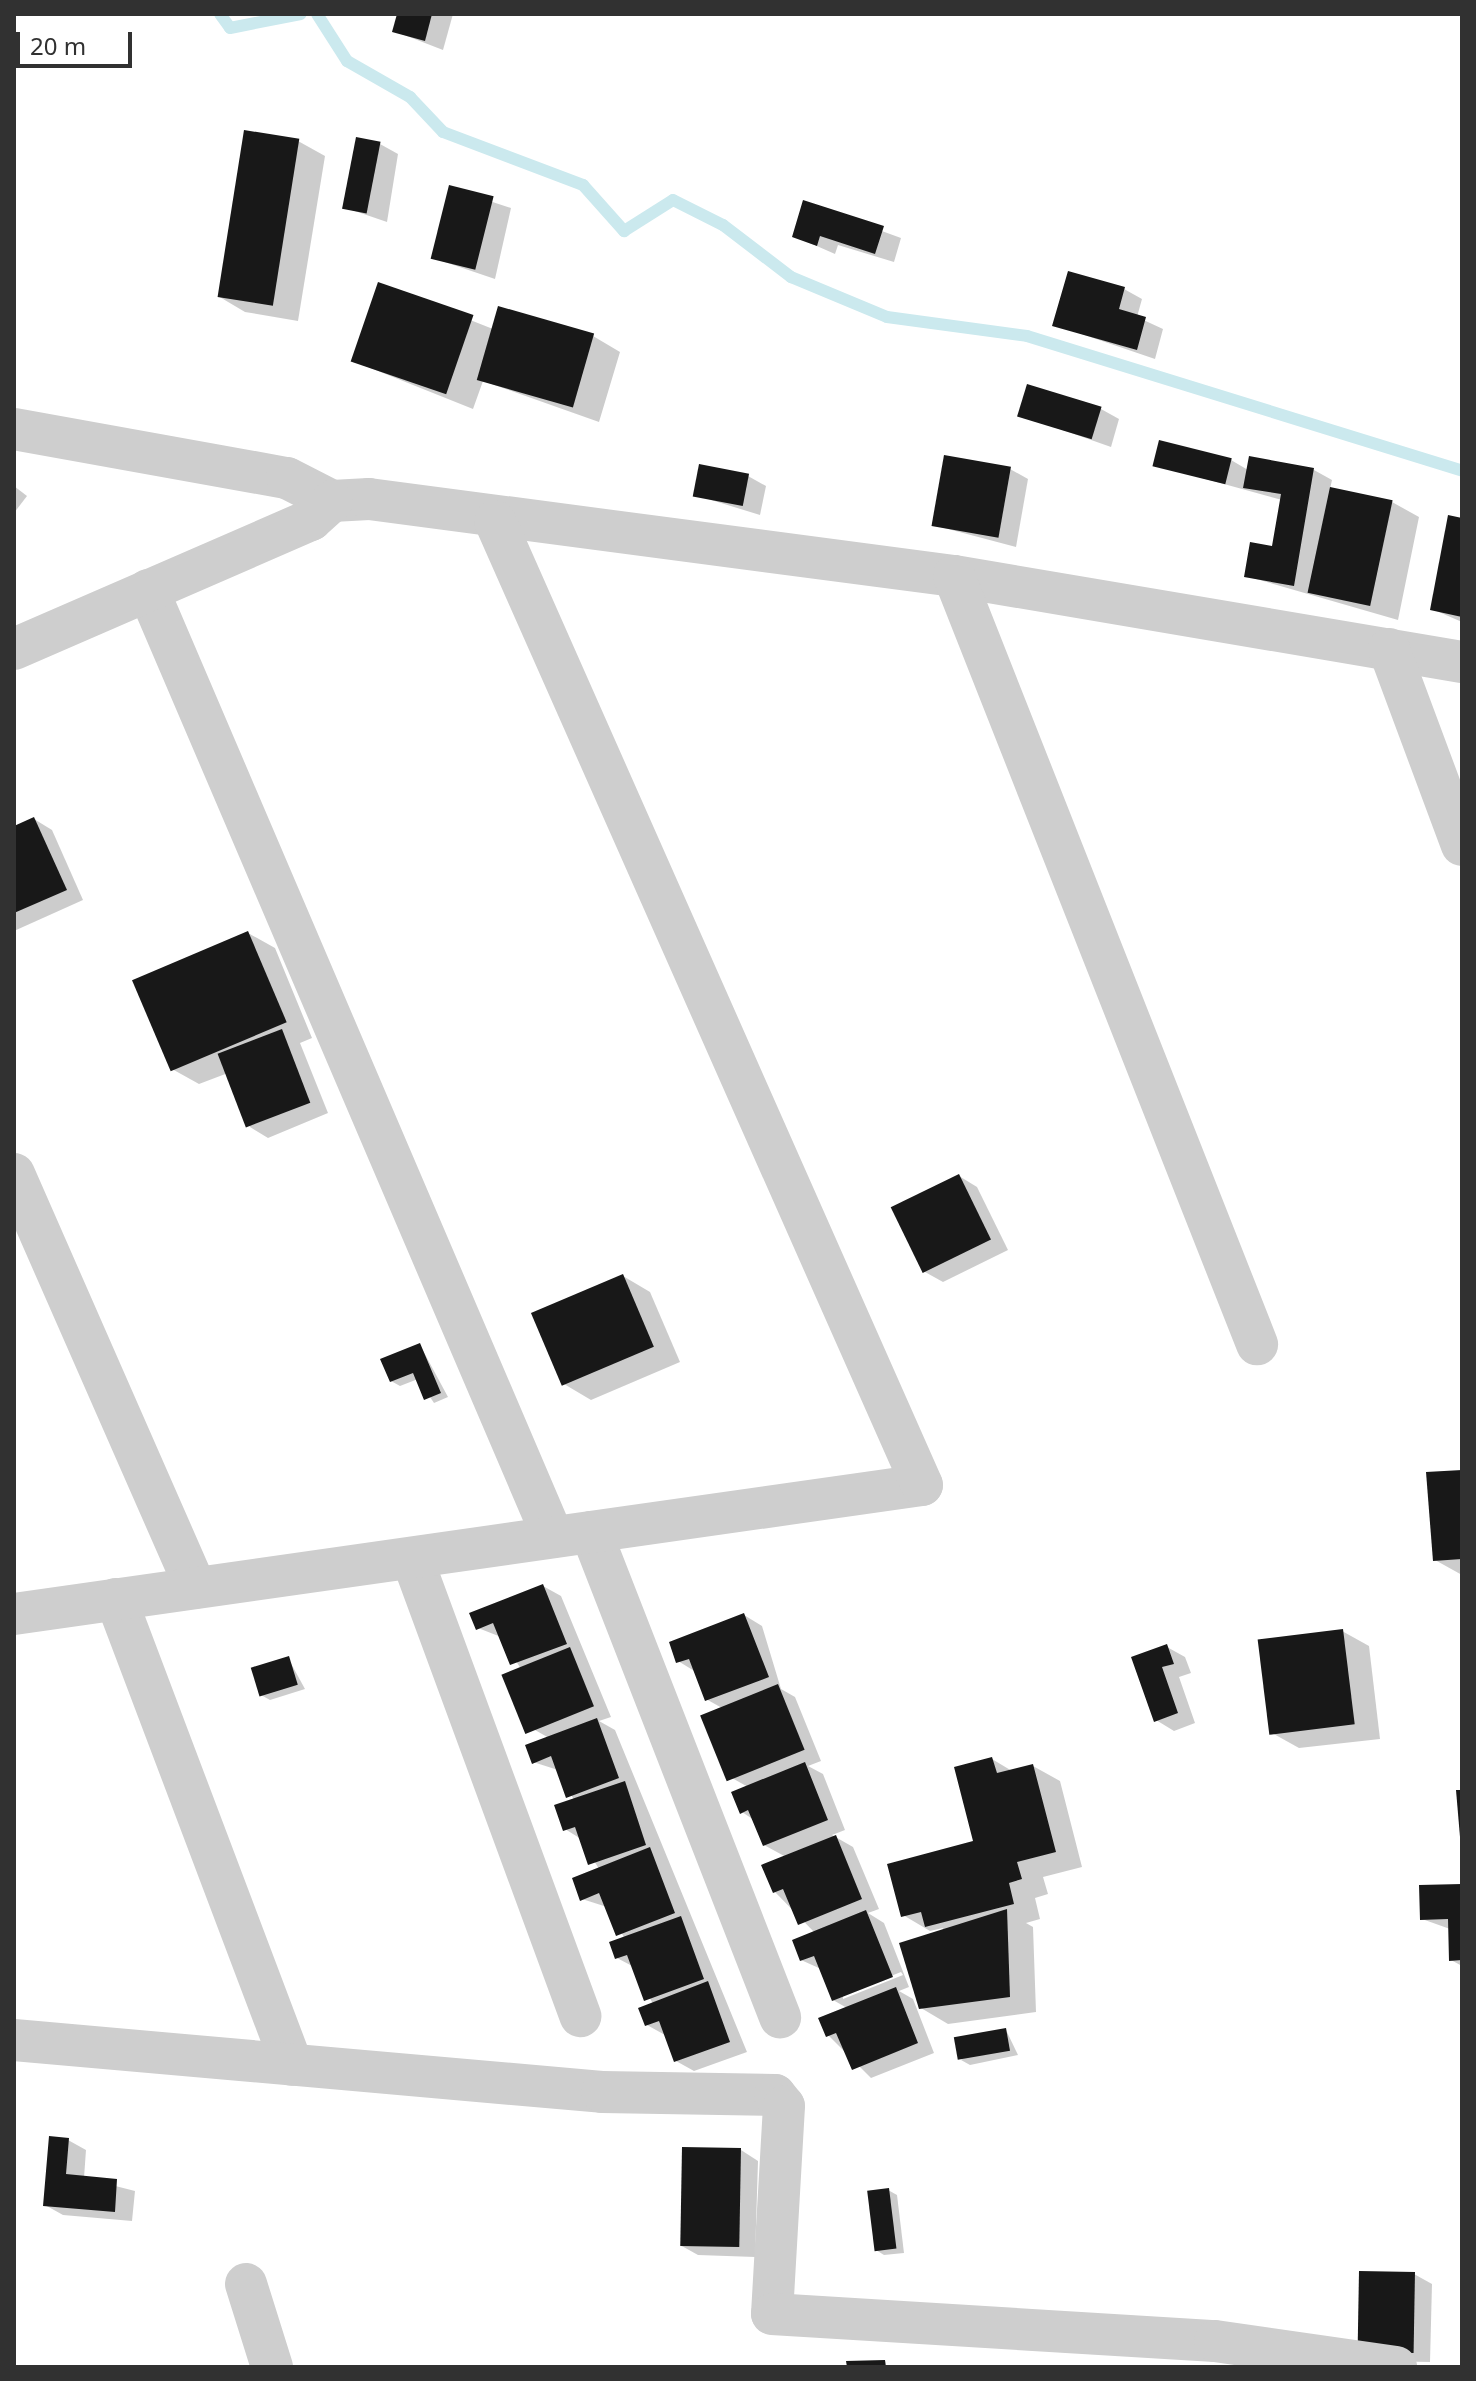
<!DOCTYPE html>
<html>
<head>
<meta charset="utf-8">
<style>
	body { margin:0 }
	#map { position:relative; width:1476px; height:2381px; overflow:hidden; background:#fff; font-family:"Noto Sans",sans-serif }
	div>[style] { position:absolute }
	.shadow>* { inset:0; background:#0003 }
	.stream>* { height:12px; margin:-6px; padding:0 6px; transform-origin:6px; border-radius:6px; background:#cbe9ee }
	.building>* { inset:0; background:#181818; transform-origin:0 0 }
	.minor>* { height:42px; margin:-21px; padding:0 21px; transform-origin:21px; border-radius:21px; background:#cecece }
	span { translate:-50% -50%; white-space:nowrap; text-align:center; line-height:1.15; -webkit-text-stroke:8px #fff; paint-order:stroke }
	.frame { position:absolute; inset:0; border:16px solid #313131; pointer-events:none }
	.scale { position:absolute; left:16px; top:32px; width:116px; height:36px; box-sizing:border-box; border:4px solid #313131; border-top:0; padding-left:10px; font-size:24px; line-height:28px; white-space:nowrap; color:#313131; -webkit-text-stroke:6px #fff; paint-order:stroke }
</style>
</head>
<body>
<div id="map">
	<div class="shadow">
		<div style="clip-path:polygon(399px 14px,453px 14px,443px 50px,394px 31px)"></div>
		<div style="clip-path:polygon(298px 141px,325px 156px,298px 321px,245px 312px,218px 296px)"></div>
		<div style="clip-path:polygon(380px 144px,398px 154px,387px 222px,346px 208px)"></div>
		<div style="clip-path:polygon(450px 188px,511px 208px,495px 279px,433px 258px)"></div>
		<div style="clip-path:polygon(805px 203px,901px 238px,894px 262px,838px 245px,835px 254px,794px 236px)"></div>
		<div style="clip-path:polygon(379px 284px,493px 329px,593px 336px,620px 352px,599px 422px,483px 381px,473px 409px,353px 361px)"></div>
		<div style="clip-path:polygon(1124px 289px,1142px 299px,1137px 317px,1163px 329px,1155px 359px,1055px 325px)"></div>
		<div style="clip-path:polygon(1101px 409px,1119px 419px,1111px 447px,1020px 415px)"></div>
		<div style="clip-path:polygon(1250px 459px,1314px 470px,1332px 480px,1330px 489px,1392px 502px,1419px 517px,1398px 620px,1246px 576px,1274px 548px,1282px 500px,1155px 465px,1231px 460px,1248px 470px)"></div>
		<div style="clip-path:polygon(1010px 469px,1028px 479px,1016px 547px,933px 525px)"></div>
		<div style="clip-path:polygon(748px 476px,766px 486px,760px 515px,695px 495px)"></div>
		<div style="clip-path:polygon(14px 486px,27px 496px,14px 513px)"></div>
		<div style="clip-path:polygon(1462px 520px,1462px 622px,1432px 609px)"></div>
		<div style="clip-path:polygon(34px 819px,52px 830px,83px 900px,14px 931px,14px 828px)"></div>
		<div style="clip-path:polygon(248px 933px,275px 948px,312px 1038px,300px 1043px,328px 1113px,268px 1138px,250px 1127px,228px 1073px,199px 1084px,172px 1069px)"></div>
		<div style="clip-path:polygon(959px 1176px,977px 1187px,1008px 1250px,943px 1282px,925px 1272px)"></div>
		<div style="clip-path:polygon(623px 1276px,650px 1292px,680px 1362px,591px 1400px,564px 1384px)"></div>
		<div style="clip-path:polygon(420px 1345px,448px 1397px,434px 1403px,418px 1379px,400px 1386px,391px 1381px)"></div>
		<div style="clip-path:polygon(1462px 1472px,1462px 1575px,1435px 1560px)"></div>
		<div style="clip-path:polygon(543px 1586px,561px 1596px,611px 1717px,599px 1721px,615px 1730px,747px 2052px,694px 2071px,676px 2061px,665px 2035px,647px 2025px,653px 2004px,634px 1967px,617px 1958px,625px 1939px,607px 1907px,582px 1899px,599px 1869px,581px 1839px,565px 1829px,574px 1800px,558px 1770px,533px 1762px,549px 1738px,535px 1730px,521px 1669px,501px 1637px,478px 1628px)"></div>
		<div style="clip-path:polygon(evenodd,744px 1615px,762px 1626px,781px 1689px,795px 1697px,821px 1761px,808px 1766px,823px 1774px,845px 1830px,832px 1835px,853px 1847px,879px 1909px,868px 1913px,884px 1923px,909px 1987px,899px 1991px,913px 1999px,934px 2053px,871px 2078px,828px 2035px,847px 2008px,833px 2000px,821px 1969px,801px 1960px,815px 1933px,775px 1892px,786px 1857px,764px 1845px,754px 1820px,742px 1812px,748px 1787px,732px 1778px,722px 1708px,706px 1699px,696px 1672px,678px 1661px,744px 1615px,901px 1972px,903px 1975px,843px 1999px,843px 1995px,901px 1972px)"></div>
		<div style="clip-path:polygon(1342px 1631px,1369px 1646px,1380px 1739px,1299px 1748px,1272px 1733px)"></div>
		<div style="clip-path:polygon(1167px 1647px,1185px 1657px,1191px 1673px,1179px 1677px,1195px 1723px,1174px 1731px,1156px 1720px,1134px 1658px)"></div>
		<div style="clip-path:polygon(288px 1658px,305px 1689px,270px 1700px,261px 1695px)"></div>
		<div style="clip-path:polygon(992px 1759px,1012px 1771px,1033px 1766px,1060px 1781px,1082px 1867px,1043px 1877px,1048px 1894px,1035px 1898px,1040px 1919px,1026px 1923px,1033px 1927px,1036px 2012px,948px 2024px,921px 2008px,943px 1928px,930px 1931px,903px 1915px,976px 1843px)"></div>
		<div style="clip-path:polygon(1462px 1886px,1462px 1966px,1451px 1960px,1450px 1929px,1422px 1919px)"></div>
		<div style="clip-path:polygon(1006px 2030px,1018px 2055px,970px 2065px,961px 2060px)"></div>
		<div style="clip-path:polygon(68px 2140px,86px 2150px,84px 2178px,135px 2191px,132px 2221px,63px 2215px,45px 2205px)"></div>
		<div style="clip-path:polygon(741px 2150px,758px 2161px,755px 2257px,698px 2255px,680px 2245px)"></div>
		<div style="clip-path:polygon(888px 2190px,897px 2195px,904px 2253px,884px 2255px,876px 2250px)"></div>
		<div style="clip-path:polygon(1414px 2274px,1432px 2284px,1430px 2362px,1377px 2361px)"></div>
	</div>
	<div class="stream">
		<div style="left:220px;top:14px;width:17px;rotate:54deg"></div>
		<div style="left:230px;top:28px;width:72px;rotate:-11.2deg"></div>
		<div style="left:317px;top:14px;width:56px;rotate:57.4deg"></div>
		<div style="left:347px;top:61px;width:73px;rotate:29.7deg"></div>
		<div style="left:410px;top:97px;width:48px;rotate:46.7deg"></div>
		<div style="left:443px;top:132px;width:150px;rotate:20.7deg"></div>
		<div style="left:583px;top:185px;width:62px;rotate:48.3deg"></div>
		<div style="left:624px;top:231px;width:58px;rotate:-32.3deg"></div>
		<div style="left:673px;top:200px;width:56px;rotate:26.6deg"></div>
		<div style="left:723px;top:225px;width:86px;rotate:37.4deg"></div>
		<div style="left:791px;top:277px;width:104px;rotate:22.6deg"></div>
		<div style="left:887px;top:317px;width:141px;rotate:7.7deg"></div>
		<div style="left:1027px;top:336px;width:455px;rotate:17.2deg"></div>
	</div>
	<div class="building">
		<div style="clip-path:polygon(397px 14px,432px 14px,425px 41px,392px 32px)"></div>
		<div style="left:244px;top:130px;width:56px;height:169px;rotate:9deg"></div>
		<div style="left:356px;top:137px;width:25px;height:73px;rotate:11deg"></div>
		<div style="left:449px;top:185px;width:46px;height:76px;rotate:14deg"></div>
		<div style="clip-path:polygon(803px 200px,884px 226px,875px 254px,820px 236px,817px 246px,792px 237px)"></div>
		<div style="clip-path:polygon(1068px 271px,1125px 287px,1119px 309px,1146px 317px,1137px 350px,1052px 326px)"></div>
		<div style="left:378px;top:282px;width:101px;height:84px;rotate:19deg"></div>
		<div style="left:498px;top:306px;width:100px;height:77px;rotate:16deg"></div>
		<div style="left:1027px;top:384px;width:78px;height:34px;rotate:17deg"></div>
		<div style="left:1159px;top:440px;width:75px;height:27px;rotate:14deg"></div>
		<div style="left:944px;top:455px;width:68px;height:72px;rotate:10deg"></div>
		<div style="clip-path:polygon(1249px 456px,1314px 468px,1294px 586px,1244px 577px,1250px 542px,1272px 546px,1281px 494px,1243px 488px)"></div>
		<div style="left:699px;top:464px;width:51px;height:33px;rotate:11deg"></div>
		<div style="left:1330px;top:487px;width:64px;height:108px;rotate:12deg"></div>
		<div style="clip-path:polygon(1448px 515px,1462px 518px,1462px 617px,1430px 610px)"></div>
		<div style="clip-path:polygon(34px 817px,67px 890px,14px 913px,14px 826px)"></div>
		<div style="left:248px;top:931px;width:99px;height:126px;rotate:67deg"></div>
		<div style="left:282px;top:1029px;width:79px;height:69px;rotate:69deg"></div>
		<div style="left:959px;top:1174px;width:73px;height:76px;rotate:64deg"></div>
		<div style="left:623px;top:1274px;width:79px;height:100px;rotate:67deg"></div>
		<div style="clip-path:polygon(420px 1343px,441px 1393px,424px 1400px,413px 1373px,390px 1382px,380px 1359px)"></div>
		<div style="clip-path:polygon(1462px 1470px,1462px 1559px,1433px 1561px,1426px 1472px)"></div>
		<div style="clip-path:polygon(543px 1584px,567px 1644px,510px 1665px,493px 1623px,476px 1630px,469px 1613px)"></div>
		<div style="clip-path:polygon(744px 1613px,769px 1677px,705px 1701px,689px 1659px,676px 1663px,669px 1642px)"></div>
		<div style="left:1343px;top:1629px;width:96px;height:86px;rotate:83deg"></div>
		<div style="clip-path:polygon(1167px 1644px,1174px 1664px,1162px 1667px,1178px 1713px,1154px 1722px,1131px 1657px)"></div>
		<div style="left:570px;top:1647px;width:64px;height:74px;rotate:68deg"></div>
		<div style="left:289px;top:1656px;width:30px;height:40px;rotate:73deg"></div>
		<div style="left:778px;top:1684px;width:71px;height:84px;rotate:68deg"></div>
		<div style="clip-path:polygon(597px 1718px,619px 1778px,566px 1798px,551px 1756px,532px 1764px,525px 1745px)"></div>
		<div style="clip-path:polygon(992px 1757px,997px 1773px,1033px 1764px,1056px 1852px,1017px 1862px,1022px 1879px,1009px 1883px,1014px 1904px,925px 1927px,921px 1912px,901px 1917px,887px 1864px,973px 1841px,954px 1767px)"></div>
		<div style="clip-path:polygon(805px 1762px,828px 1820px,763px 1846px,748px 1810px,740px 1814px,731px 1792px)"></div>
		<div style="clip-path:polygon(625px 1781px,646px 1845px,588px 1865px,575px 1827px,563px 1831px,554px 1805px)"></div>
		<div style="clip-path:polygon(1456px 1790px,1462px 1790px,1462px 1837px,1460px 1837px)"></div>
		<div style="clip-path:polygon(836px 1835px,862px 1899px,798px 1925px,783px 1889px,773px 1893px,761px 1865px)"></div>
		<div style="clip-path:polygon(650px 1847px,675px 1913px,616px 1936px,599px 1893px,580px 1901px,572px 1878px)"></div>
		<div style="clip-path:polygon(1462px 1884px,1462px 1960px,1449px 1961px,1448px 1919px,1420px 1920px,1419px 1885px)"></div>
		<div style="clip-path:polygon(1007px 1909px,1010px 1997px,919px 2009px,899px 1943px)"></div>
		<div style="clip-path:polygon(866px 1910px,893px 1977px,832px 2001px,814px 1956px,800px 1961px,792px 1940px)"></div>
		<div style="clip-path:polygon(681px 1916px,704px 1979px,644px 2001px,627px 1955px,615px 1959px,609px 1942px)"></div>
		<div style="clip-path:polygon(708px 1981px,730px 2042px,674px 2062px,659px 2021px,645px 2026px,638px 2008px)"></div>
		<div style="clip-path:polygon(896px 1987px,918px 2043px,852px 2070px,836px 2033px,826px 2037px,818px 2018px)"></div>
		<div style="left:1006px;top:2028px;width:23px;height:53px;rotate:80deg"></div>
		<div style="clip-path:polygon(49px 2136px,69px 2138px,66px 2174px,117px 2179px,115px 2212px,43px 2206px)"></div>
		<div style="left:682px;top:2147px;width:59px;height:99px;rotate:1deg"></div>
		<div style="left:889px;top:2188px;width:61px;height:22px;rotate:83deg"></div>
		<div style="left:1359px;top:2271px;width:56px;height:81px;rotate:1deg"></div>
		<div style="clip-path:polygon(885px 2360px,886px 2367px,847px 2367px,846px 2361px)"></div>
	</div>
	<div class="minor">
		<div style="left:14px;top:429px;width:277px;rotate:10.2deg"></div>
		<div style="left:287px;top:478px;width:51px;rotate:27.1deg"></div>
		<div style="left:332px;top:501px;width:37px;rotate:-3deg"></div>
		<div style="left:369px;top:499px;width:590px;rotate:7.5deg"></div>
		<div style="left:954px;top:576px;width:515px;rotate:9.61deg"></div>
		<div style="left:954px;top:576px;width:826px;rotate:68.47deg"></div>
		<div style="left:148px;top:590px;width:1030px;rotate:66.85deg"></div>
		<div style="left:14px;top:649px;width:324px;rotate:-23.5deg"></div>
		<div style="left:311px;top:520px;width:28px;rotate:-42deg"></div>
		<div style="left:1389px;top:649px;width:209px;rotate:69.6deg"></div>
		<div style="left:14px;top:1174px;width:452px;rotate:66.3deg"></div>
		<div style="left:591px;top:1532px;width:521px;rotate:68.71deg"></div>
		<div style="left:413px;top:1561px;width:485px;rotate:69.8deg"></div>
		<div style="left:116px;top:1599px;width:498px;rotate:69.3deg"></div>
		<div style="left:14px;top:1614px;width:917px;rotate:-8.09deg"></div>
		<div style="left:922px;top:1485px;width:1054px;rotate:-113.89deg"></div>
		<div style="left:14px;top:2040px;width:590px;rotate:5.05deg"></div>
		<div style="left:602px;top:2092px;width:173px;rotate:1deg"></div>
		<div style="left:775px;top:2095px;width:14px;rotate:51deg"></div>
		<div style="left:784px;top:2106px;width:208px;rotate:93.3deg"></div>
		<div style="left:772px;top:2314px;width:444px;rotate:3.5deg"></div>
		<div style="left:1215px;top:2341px;width:183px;rotate:8.2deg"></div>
		<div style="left:246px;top:2284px;width:87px;rotate:72.6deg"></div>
	</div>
	<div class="frame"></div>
	<div class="scale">20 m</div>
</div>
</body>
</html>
